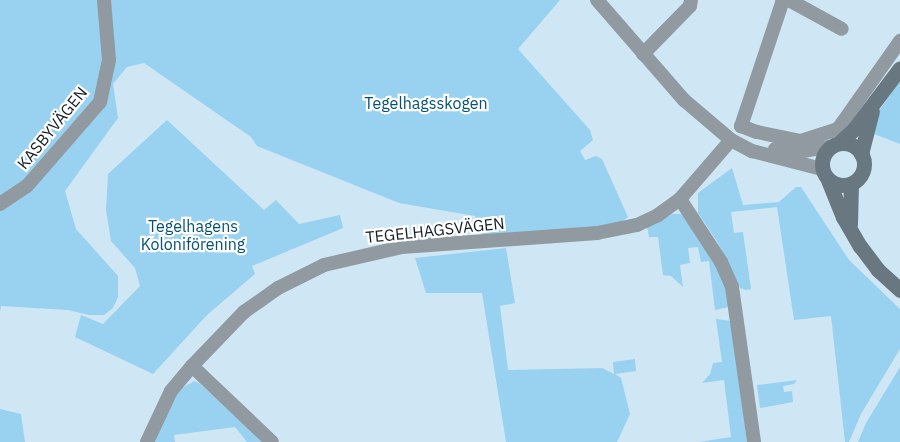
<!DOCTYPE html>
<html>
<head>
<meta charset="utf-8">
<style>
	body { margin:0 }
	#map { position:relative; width:900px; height:442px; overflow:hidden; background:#cfe7f5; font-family:"IBM Plex Sans",sans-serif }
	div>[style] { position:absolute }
	.green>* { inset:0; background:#99d1f1 }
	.street>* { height:14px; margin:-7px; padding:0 7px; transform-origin:7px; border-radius:7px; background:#909aa0 }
	.secondary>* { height:15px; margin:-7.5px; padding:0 7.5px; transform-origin:7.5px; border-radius:7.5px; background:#697780 }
	.secondary>.ring { margin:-7.5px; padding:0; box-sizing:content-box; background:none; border:15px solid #697780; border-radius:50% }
	span { translate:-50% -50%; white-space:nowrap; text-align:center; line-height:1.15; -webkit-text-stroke:4.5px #fff; paint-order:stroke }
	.park-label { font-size:16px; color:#045374 }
	.street-label { font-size:16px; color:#151d23 }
</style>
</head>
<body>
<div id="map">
	<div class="green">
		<div style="clip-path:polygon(0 0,560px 0,518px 49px,590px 130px,593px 140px,580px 151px,585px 160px,596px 156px,602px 159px,628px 217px,620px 223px,587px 229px,483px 237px,475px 216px,399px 203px,257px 146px,251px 137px,144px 63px,127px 67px,113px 84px,118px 118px,65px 191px,76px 229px,118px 276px,118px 297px,113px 308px,104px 315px,89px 315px,68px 310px,1px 306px,0 313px)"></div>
		<div style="clip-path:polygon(900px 80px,900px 144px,869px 132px,879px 111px)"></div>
		<div style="clip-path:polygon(167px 120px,264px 210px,276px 200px,299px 224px,340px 215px,343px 228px,252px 266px,255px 274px,207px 315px,153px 374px,75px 337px,81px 315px,103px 324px,140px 286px,135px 268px,111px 241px,106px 210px,108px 174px)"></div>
		<div style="clip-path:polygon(732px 168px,743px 205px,779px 202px,796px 187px,801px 187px,849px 260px,900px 309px,900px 349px,861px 414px,849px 442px,845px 442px,831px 316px,794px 320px,777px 207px,731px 212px,734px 233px,743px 232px,751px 289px,746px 290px,740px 288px,718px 243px,698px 213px,698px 193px)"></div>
		<div style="clip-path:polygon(672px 214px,682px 214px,713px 257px,730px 298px,729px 307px,715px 310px,709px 261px,701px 262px,698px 247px,688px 248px,690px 263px,680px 265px,683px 287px,671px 276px,663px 275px,658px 237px,649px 237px,647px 227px)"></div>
		<div style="clip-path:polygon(506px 248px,515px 303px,500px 306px,508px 370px,602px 368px,614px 374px,613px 362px,635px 359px,636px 371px,615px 374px,621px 378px,630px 414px,617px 442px,506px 442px,482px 293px,426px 293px,415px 258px)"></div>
		<div style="clip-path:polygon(716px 319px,731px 321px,747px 442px,699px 442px,731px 437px,724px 380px,702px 383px,710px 374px,713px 363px,722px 362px)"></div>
		<div style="clip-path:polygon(900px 367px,900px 442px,858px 442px,866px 423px)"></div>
		<div style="clip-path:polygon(797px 380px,794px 384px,783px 386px,784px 392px,792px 391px,793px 402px,760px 408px,757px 385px)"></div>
		<div style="clip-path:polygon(194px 381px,199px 383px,265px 442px,247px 442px,235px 427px,174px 435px,175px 442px,153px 442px,179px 390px)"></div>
		<div style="clip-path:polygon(0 409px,21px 414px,25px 442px,0 442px)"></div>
	</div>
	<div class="street">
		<div style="left:597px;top:0;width:133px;rotate:49deg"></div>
		<div style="left:684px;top:100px;width:62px;rotate:40.4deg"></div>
		<div style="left:731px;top:140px;width:24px;rotate:28deg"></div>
		<div style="left:752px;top:151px;width:72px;rotate:14.4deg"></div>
		<div style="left:787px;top:0;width:6px;rotate:149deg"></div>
		<div style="left:782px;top:3px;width:130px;rotate:108.4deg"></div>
		<div style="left:741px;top:126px;width:17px;rotate:21deg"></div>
		<div style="left:757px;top:132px;width:45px;rotate:11.6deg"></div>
		<div style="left:801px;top:141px;width:39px;rotate:-18deg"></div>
		<div style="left:838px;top:129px;width:108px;rotate:-54.8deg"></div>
		<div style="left:789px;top:0;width:60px;rotate:28.7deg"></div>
		<div style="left:643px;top:54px;width:67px;rotate:-45.6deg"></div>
		<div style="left:690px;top:6px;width:6px;rotate:-81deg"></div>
		<div style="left:775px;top:149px;width:28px;rotate:4deg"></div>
		<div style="left:803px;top:151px;width:26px;rotate:-9deg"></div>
		<div style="left:680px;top:199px;width:75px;rotate:56.9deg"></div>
		<div style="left:721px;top:262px;width:27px;rotate:66deg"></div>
		<div style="left:732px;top:287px;width:157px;rotate:81.9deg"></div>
		<div style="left:0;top:204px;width:32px;rotate:-34deg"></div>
		<div style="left:27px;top:186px;width:111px;rotate:-49deg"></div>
		<div style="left:100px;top:102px;width:43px;rotate:-77.9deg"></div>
		<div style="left:109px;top:60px;width:60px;rotate:-94.8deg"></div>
		<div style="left:192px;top:366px;width:110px;rotate:43.5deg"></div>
		<div style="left:147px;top:442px;width:56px;rotate:-64.8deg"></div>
		<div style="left:171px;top:391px;width:33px;rotate:-50deg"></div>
		<div style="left:192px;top:366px;width:75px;rotate:-46.1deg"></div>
		<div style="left:244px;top:312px;width:42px;rotate:-35.2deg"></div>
		<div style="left:278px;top:288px;width:51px;rotate:-26.6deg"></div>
		<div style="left:324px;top:265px;width:80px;rotate:-13deg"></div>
		<div style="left:402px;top:247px;width:196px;rotate:-4.1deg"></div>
		<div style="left:597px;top:233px;width:41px;rotate:-11.3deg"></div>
		<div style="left:637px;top:225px;width:23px;rotate:-25deg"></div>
		<div style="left:658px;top:215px;width:27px;rotate:-36deg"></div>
		<div style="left:680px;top:199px;width:78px;rotate:-49.2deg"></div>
	</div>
	<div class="secondary">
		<div class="ring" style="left:822px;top:143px;width:27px;height:27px"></div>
		<div style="left:839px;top:143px;width:21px;rotate:-43deg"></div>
		<div style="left:854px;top:129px;width:76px;rotate:-53deg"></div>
		<div style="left:861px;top:154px;width:44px;rotate:-75.7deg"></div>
		<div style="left:828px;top:180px;width:40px;rotate:68deg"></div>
		<div style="left:843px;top:217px;width:34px;rotate:60deg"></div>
		<div style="left:860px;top:246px;width:30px;rotate:53deg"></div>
		<div style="left:878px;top:270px;width:30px;rotate:42deg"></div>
		<div style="left:850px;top:224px;width:40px;rotate:-88.6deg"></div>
	</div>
	<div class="park-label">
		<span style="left:426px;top:103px">Tegelhagsskogen</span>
		<span style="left:193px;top:235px">Tegelhagens<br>Koloniförening</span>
	</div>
	<div class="street-label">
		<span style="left:52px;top:128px;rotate:-51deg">KASBYVÄGEN</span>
		<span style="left:435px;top:230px;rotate:-6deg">TEGELHAGSVÄGEN</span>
	</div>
</div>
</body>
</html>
